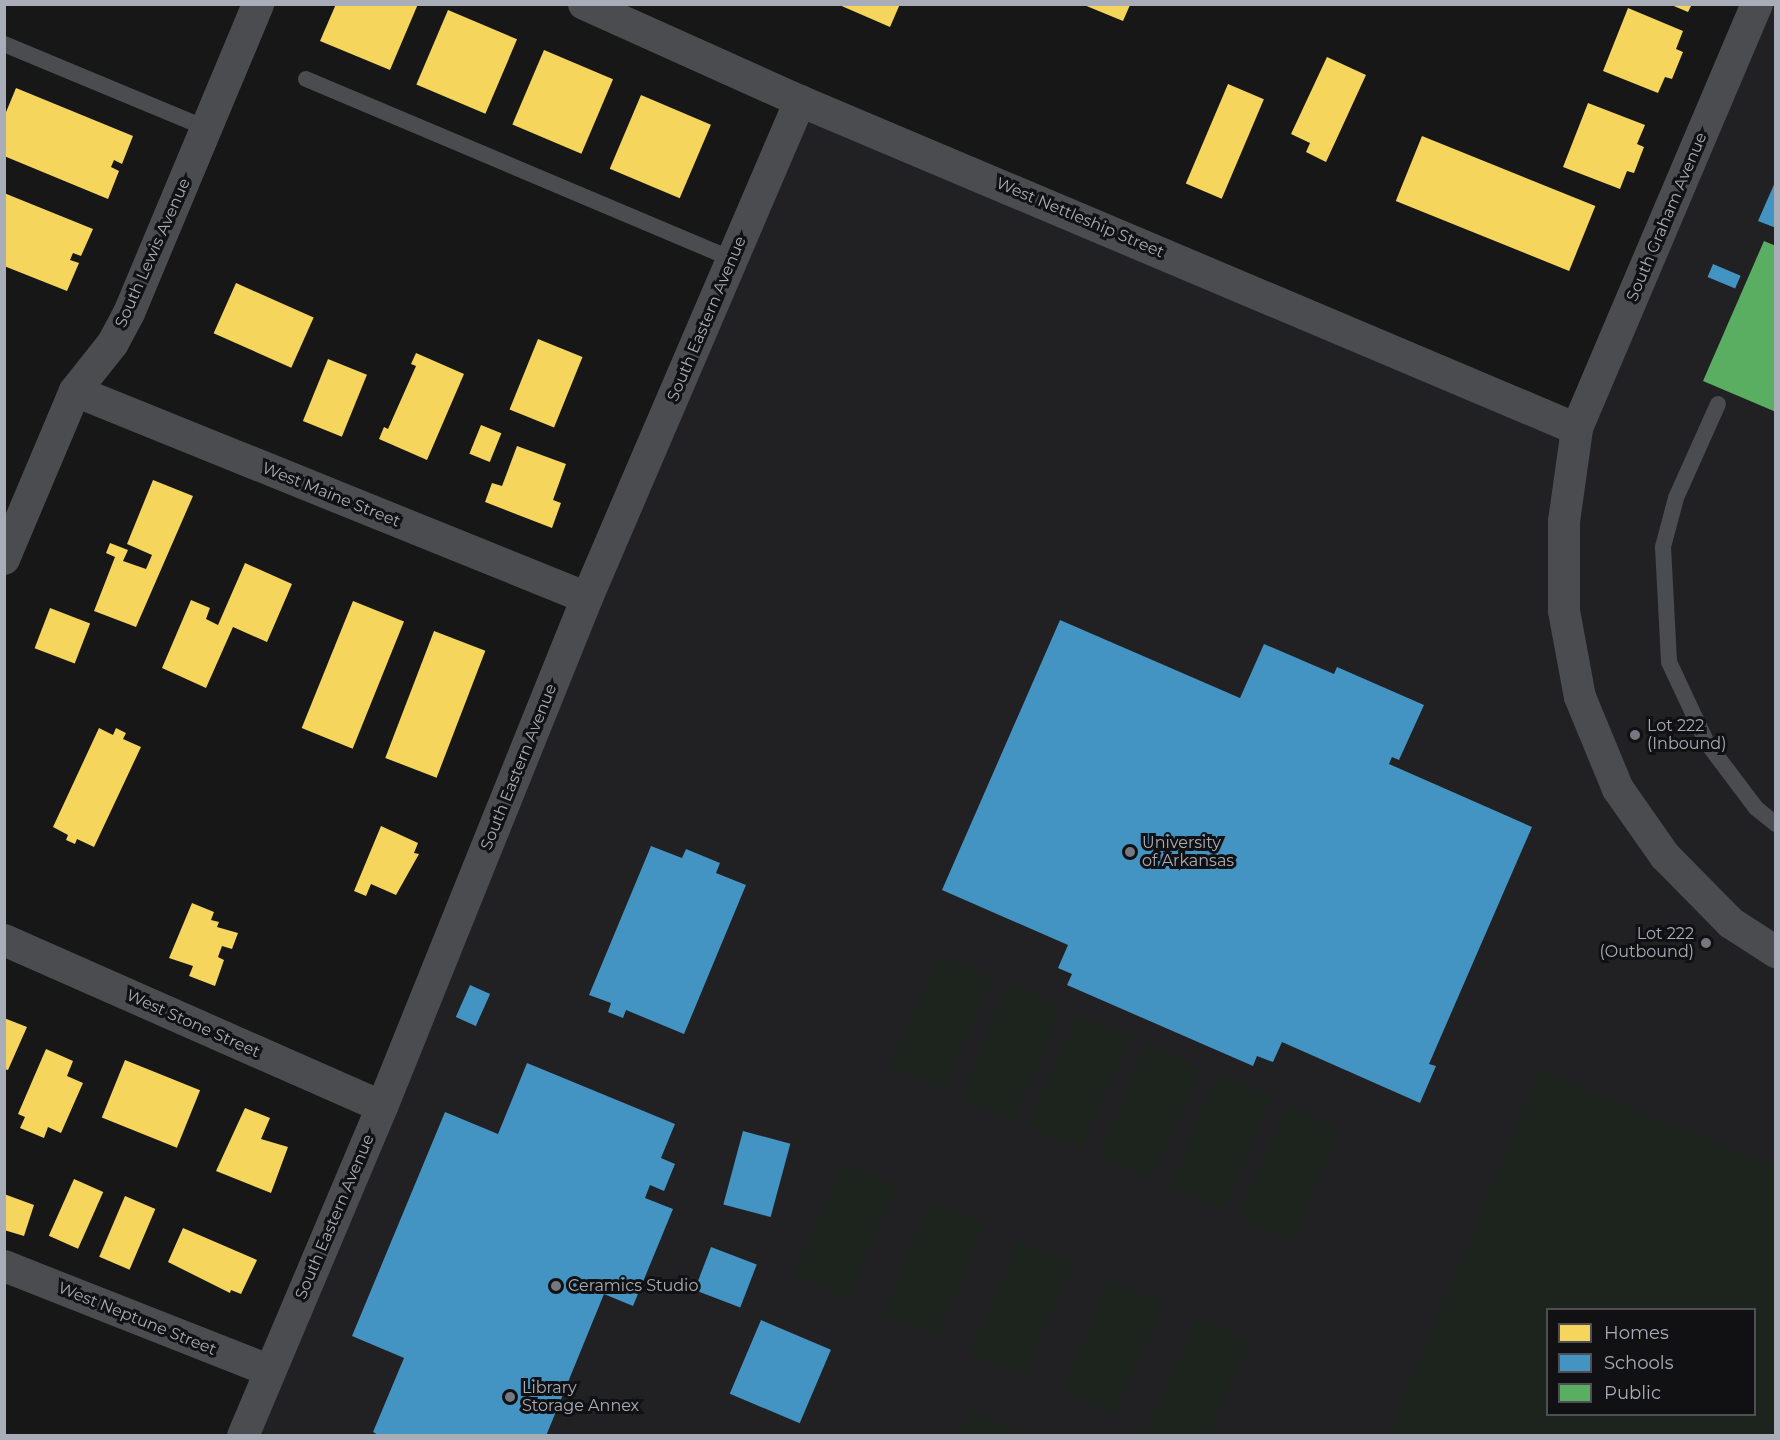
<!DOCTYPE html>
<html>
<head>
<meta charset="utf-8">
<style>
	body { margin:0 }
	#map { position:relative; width:1780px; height:1440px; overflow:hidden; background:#171717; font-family:Montserrat,sans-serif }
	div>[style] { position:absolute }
	.built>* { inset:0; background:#212123 }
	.green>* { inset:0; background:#1d241e; transform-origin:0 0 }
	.homes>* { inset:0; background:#f6d55c; transform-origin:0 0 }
	.schools>* { inset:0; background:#4393c3; transform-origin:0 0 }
	.public>* { inset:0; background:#5aae61 }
	.lane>* { height:16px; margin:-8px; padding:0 8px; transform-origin:8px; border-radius:8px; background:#4b4c50 }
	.street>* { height:32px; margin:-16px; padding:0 16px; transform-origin:16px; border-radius:16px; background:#4b4c50 }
	.dots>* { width:16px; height:16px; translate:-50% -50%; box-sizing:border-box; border:3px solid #111113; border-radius:50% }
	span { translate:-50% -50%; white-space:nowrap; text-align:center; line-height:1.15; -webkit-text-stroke:6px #111113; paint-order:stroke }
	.street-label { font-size:16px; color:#a8adb8 }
	.poi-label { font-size:16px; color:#a8adb8 }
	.left { translate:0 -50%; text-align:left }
	.right { translate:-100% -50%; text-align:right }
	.frame { position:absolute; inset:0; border:6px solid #a8adb8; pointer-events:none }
	.legend { position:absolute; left:1546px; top:1308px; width:210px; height:108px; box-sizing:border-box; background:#111113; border:2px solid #4d4f55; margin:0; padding:8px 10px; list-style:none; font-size:18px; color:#a8adb8 }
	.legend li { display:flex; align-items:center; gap:12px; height:30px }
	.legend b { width:30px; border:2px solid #4d4f55 }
</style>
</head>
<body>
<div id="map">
	<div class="built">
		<div style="clip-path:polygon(evenodd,1757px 5px,1775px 5px,1775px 1435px,243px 1436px,800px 101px,1577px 429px,1757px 5px,1548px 1310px,1754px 1310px,1754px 1414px,1548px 1414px,1548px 1310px)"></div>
	</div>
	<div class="green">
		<div style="left:938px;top:954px;width:59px;height:122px;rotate:23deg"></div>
		<div style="left:1008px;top:984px;width:59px;height:123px;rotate:23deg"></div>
		<div style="left:1077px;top:1013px;width:59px;height:123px;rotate:24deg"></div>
		<div style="left:1147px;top:1044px;width:59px;height:123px;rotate:24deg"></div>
		<div style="clip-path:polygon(evenodd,1540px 1070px,1775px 1167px,1774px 1435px,1388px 1435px,1540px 1070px,1548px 1310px,1754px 1310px,1754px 1414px,1548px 1414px,1548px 1310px)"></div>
		<div style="left:1217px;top:1074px;width:59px;height:123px;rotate:23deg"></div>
		<div style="left:1286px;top:1105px;width:59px;height:123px;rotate:23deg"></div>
		<div style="left:844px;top:1162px;width:59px;height:123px;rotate:24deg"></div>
		<div style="left:930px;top:1202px;width:59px;height:122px;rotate:23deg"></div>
		<div style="left:1018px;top:1240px;width:59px;height:123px;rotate:23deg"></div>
		<div style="left:1109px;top:1279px;width:59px;height:122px;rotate:23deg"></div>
		<div style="clip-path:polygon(1196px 1318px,1250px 1341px,1209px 1435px,1158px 1435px,1147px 1431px)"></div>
		<div style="clip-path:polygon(971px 1409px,1015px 1429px,1012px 1435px,959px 1435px)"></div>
	</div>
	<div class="homes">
		<div style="clip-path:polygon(336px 4px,418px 4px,390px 70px,320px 41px)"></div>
		<div style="clip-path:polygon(837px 4px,900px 4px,890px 27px)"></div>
		<div style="clip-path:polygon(1669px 4px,1692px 4px,1688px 12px)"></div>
		<div style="clip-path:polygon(1084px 5px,1130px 5px,1123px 21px)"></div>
		<div style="clip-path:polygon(1628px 8px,1683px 31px,1676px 49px,1683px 52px,1672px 79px,1665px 77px,1658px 93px,1603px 71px)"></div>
		<div style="left:448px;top:10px;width:75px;height:81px;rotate:23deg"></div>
		<div style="left:544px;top:50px;width:75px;height:81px;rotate:23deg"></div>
		<div style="clip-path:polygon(1327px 57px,1366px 75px,1326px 162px,1306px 152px,1310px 143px,1291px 134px)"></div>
		<div style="left:1228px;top:84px;width:39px;height:108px;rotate:23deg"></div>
		<div style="clip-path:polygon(16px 88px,133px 136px,122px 164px,114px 160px,111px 167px,119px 171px,108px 199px,4px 156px,4px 117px)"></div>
		<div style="left:641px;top:95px;width:76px;height:80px;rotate:23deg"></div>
		<div style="clip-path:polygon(1588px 103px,1645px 125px,1637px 144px,1644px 147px,1634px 173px,1627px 171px,1620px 189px,1563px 167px)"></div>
		<div style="left:1422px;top:136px;width:187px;height:70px;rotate:22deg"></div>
		<div style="clip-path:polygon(4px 193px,93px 229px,81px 256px,73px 253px,70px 260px,79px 263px,67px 291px,4px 266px)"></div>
		<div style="left:236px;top:283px;width:85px;height:55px;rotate:24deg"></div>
		<div style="left:538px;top:339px;width:48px;height:76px;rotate:22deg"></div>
		<div style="clip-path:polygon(416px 353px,464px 374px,427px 460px,379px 439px,384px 427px,388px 429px,416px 366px,411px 364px)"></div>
		<div style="left:328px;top:359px;width:42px;height:67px;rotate:22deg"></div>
		<div style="left:481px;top:425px;width:22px;height:31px;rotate:22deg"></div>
		<div style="clip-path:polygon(517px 446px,566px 464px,553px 500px,561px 503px,552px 528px,485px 502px,492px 483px,502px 486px)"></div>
		<div style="clip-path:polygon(153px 480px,193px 496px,136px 627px,94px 611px,115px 557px,106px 553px,110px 543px,128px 550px,123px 561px,146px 569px,152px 555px,127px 544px)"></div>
		<div style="clip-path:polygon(245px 563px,292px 584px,267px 642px,233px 627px,206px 688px,162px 668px,191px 600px,210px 608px,206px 619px,218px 625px)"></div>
		<div style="left:353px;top:601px;width:55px;height:137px;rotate:22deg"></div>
		<div style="left:50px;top:608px;width:43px;height:43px;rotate:21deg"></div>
		<div style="left:434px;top:631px;width:55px;height:136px;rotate:21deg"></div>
		<div style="clip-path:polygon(99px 728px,113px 735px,116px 728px,126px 733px,123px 739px,141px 747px,94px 847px,77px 839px,75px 844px,66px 840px,68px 835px,53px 827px)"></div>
		<div style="clip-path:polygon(381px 826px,418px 843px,414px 853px,419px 854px,396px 895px,371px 884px,366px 896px,354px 891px)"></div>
		<div style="clip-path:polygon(192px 903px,214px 912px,211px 920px,219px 922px,217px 927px,238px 933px,232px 949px,222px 946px,218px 957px,224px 960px,215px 986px,189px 976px,193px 966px,169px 958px)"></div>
		<div style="clip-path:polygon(4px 1018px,27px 1027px,8px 1070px,4px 1069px)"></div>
		<div style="clip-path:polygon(46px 1049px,73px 1061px,67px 1076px,83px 1083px,61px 1133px,48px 1127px,44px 1138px,20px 1128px,25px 1117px,18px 1114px)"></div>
		<div style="left:125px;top:1060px;width:81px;height:62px;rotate:22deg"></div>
		<div style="clip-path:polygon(245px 1108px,270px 1118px,261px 1139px,288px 1147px,271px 1193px,216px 1171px)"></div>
		<div style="left:74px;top:1179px;width:32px;height:62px;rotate:24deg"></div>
		<div style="clip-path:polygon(4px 1194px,34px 1205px,24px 1236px,4px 1230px)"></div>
		<div style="left:125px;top:1196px;width:33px;height:66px;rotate:23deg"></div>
		<div style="clip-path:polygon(183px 1228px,257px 1260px,241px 1294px,231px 1290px,230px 1293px,168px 1262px)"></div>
	</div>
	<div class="schools">
		<div style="clip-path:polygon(1776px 180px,1776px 228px,1758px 221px)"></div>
		<div style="left:1713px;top:264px;width:30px;height:14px;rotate:23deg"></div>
		<div style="clip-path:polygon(1060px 620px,1240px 698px,1264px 644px,1334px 674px,1337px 667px,1424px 705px,1399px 760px,1392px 757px,1389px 764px,1532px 827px,1429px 1064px,1436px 1066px,1420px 1103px,1282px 1042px,1273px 1062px,1257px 1056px,1253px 1066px,1067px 985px,1072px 974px,1058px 968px,1068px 945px,942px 890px)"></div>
		<div style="clip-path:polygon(651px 846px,682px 858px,686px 849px,720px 863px,716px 873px,746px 885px,684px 1034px,626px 1010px,623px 1018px,608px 1012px,611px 1003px,589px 995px)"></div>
		<div style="left:470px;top:985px;width:22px;height:35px;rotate:24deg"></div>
		<div style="clip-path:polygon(527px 1063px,675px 1124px,661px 1158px,675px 1164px,664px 1191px,650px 1185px,645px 1198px,673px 1209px,633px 1306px,604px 1294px,546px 1436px,380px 1436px,373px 1432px,404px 1358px,352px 1336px,445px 1112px,498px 1134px)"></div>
		<div style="left:743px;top:1131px;width:49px;height:76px;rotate:15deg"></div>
		<div style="left:711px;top:1247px;width:49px;height:46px;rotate:21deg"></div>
		<div style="left:761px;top:1320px;width:76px;height:80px;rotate:23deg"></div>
	</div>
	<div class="public">
		<div style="clip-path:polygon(1764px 241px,1776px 246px,1776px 412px,1703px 381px)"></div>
	</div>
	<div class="lane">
		<div style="left:4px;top:44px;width:219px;rotate:22.6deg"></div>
		<div style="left:306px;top:79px;width:462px;rotate:22.9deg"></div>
		<div style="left:1718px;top:404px;width:103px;rotate:114.1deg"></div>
		<div style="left:1676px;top:498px;width:51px;rotate:104.9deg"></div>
		<div style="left:1663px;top:547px;width:115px;rotate:87deg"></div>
		<div style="left:1669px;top:662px;width:89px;rotate:64.9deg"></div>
		<div style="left:1707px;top:743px;width:81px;rotate:53deg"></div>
		<div style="left:1756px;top:808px;width:26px;rotate:39deg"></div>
	</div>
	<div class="street">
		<div style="left:584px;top:4px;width:237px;rotate:24.2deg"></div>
		<div style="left:800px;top:101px;width:843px;rotate:22.89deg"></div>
		<div style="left:1757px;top:4px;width:462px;rotate:113deg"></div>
		<div style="left:1577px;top:429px;width:93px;rotate:98deg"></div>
		<div style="left:1564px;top:521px;width:90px;rotate:90deg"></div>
		<div style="left:1564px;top:611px;width:87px;rotate:79.5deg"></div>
		<div style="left:1580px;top:697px;width:100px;rotate:67.6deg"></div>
		<div style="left:1618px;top:789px;width:82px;rotate:55deg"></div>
		<div style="left:1665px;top:856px;width:94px;rotate:45.4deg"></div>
		<div style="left:1731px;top:923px;width:54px;rotate:32.8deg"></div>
		<div style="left:75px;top:391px;width:552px;rotate:22.01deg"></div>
		<div style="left:4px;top:559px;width:182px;rotate:-67.1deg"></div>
		<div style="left:75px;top:391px;width:61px;rotate:-51.6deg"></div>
		<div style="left:113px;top:343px;width:34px;rotate:-62deg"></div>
		<div style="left:129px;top:313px;width:335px;rotate:-67.3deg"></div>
		<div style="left:4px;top:940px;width:413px;rotate:23.8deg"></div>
		<div style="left:4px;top:1266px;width:286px;rotate:21.5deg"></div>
		<div style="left:243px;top:1436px;width:357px;rotate:-67.1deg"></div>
		<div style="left:382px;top:1107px;width:549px;rotate:-68.06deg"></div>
		<div style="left:587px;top:598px;width:541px;rotate:-66.8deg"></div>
	</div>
	<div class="dots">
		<div style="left:1635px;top:735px;background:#757880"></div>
		<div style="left:1130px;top:852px;background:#757880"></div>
		<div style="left:1706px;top:943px;background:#757880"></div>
		<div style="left:556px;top:1286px;background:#757880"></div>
		<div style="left:510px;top:1397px;background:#757880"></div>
	</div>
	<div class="street-label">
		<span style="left:1667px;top:217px;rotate:-67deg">South Graham Avenue</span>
		<span style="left:1080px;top:218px;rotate:23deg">West Nettleship Street</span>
		<span style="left:153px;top:253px;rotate:-66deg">South Lewis Avenue</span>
		<span style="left:707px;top:319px;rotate:-67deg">South Eastern Avenue</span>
		<span style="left:331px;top:495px;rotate:22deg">West Maine Street</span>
		<span style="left:519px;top:767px;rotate:-68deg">South Eastern Avenue</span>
		<span style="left:193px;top:1024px;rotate:24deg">West Stone Street</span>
		<span style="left:335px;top:1217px;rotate:-67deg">South Eastern Avenue</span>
		<span style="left:137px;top:1319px;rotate:22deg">West Neptune Street</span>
	</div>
	<div class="poi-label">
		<span class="left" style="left:1647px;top:735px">Lot 222<br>(Inbound)</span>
		<span class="left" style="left:1142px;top:852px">University<br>of Arkansas</span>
		<span class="right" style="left:1694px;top:943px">Lot 222<br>(Outbound)</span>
		<span class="left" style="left:568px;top:1286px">Ceramics Studio</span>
		<span class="left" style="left:522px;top:1397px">Library<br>Storage Annex</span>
	</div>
	<div class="frame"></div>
	<ul class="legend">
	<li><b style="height:16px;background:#f6d55c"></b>Homes</li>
	<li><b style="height:16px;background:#4393c3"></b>Schools</li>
	<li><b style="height:16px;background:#5aae61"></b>Public</li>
	</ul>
</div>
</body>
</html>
